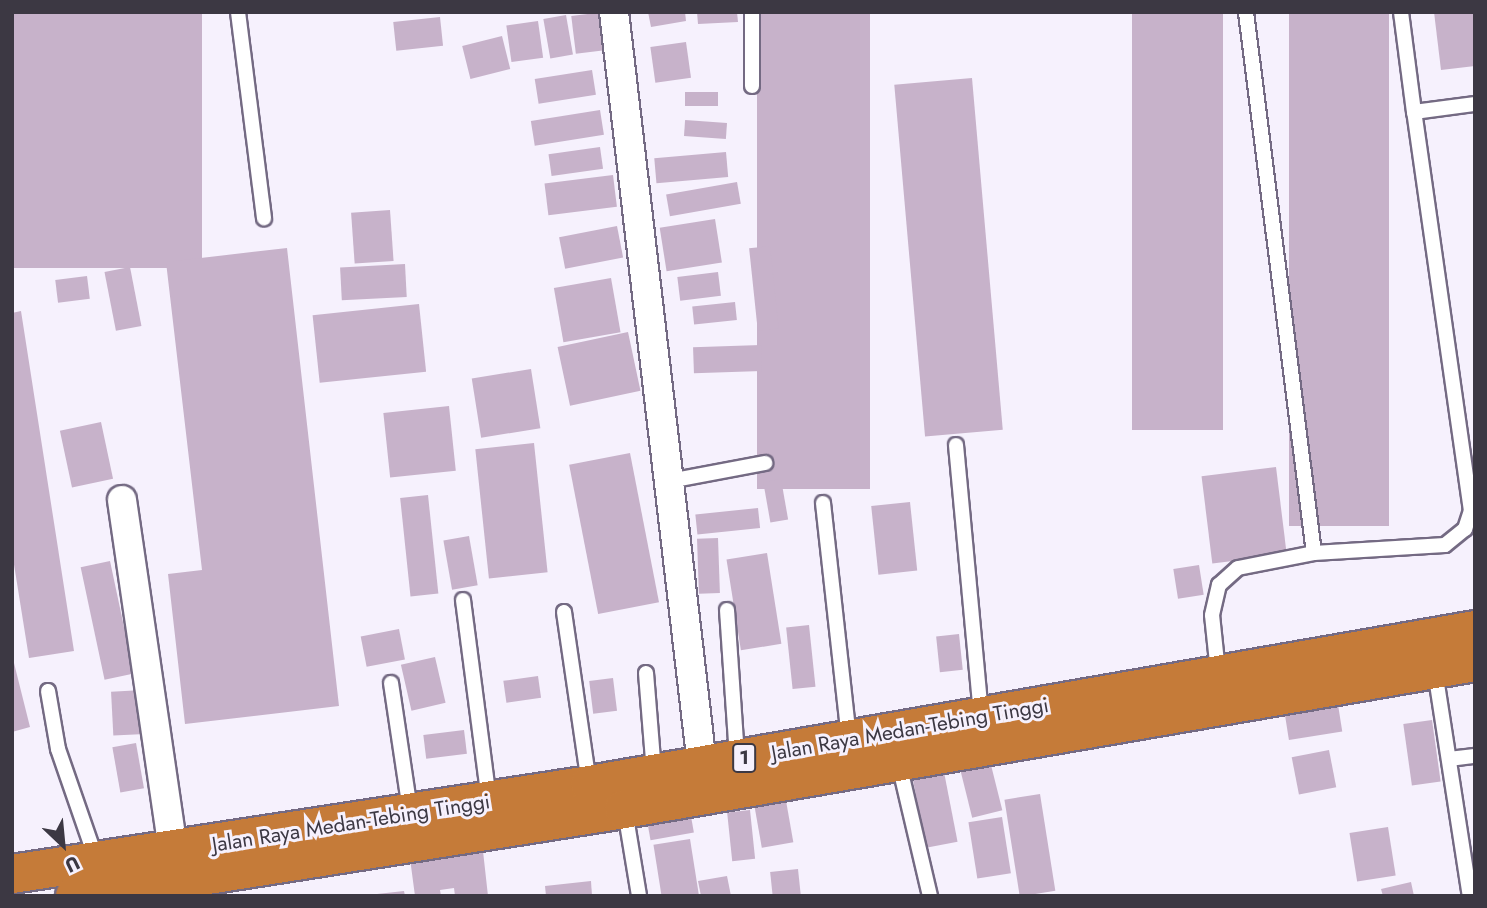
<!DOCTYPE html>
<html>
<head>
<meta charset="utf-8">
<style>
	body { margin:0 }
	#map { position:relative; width:1487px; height:908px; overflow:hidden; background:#f6f1fd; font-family:Jost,sans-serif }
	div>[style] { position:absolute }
	.building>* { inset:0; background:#c7b2ca; transform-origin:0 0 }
	.roads { filter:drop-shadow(2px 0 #746a83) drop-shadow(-2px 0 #746a83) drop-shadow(0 2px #746a83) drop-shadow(0 -2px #746a83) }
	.lane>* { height:14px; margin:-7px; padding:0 7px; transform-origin:7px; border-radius:7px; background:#fff }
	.street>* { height:28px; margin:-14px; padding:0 14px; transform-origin:14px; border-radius:14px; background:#fff }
	.highway>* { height:38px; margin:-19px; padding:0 19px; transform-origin:19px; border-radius:19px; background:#c57b39 }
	span { translate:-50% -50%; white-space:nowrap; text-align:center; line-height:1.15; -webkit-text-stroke:6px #f6f1fd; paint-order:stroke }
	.shield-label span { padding:2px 5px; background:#f6f1fd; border:2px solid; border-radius:5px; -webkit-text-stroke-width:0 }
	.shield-label { font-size:19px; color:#3c3843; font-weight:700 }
	.street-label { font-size:21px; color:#3c3843 }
	.frame { position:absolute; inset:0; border:14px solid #3c3843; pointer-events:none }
	.north { position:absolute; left:28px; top:810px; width:70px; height:70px; -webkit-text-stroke:5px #f6f1fd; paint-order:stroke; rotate:154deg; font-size:19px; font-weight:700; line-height:28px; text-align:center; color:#3c3843 }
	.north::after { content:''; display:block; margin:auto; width:24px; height:32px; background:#3c3843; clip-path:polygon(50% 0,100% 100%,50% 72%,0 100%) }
</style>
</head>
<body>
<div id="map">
	<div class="building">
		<div style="left:12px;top:12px;width:190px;height:256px"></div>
		<div style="left:604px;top:12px;width:38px;height:33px;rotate:83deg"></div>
		<div style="clip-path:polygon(648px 12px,685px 12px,686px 21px,651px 27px)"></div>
		<div style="clip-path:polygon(697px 12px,737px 12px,738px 22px,698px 24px)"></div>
		<div style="left:757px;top:12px;width:113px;height:477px"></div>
		<div style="left:1132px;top:12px;width:91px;height:418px"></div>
		<div style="left:1289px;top:12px;width:100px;height:514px"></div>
		<div style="clip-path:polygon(1434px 12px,1475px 12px,1475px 66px,1441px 70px)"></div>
		<div style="left:566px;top:15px;width:40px;height:23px;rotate:80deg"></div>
		<div style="left:440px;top:17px;width:29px;height:47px;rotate:84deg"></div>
		<div style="left:538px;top:21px;width:37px;height:32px;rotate:82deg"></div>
		<div style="left:502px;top:36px;width:34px;height:41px;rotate:76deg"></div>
		<div style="left:686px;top:42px;width:36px;height:36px;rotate:82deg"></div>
		<div style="left:592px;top:70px;width:25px;height:58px;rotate:81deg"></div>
		<div style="left:972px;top:78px;width:353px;height:78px;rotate:85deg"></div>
		<div style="left:718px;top:92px;width:14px;height:33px;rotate:90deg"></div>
		<div style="left:600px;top:110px;width:25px;height:70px;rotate:81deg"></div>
		<div style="left:727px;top:123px;width:16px;height:42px;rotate:94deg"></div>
		<div style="left:600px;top:147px;width:22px;height:52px;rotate:82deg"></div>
		<div style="left:726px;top:152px;width:25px;height:72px;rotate:85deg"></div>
		<div style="left:613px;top:175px;width:32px;height:69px;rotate:83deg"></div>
		<div style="left:737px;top:182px;width:22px;height:72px;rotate:80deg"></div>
		<div style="left:390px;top:210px;width:51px;height:39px;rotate:86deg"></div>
		<div style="left:715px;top:219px;width:44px;height:56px;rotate:81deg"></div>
		<div style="left:617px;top:226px;width:32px;height:59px;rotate:79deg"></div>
		<div style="left:770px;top:246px;width:83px;height:21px;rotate:84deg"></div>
		<div style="clip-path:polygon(287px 248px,339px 706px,185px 724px,168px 574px,202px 570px,166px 262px)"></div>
		<div style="left:405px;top:264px;width:33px;height:65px;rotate:87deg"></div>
		<div style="left:130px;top:267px;width:60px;height:26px;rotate:79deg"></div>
		<div style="left:718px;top:272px;width:24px;height:41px;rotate:83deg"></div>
		<div style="left:87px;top:276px;width:23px;height:32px;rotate:83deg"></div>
		<div style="left:611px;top:278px;width:55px;height:58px;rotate:80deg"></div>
		<div style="left:735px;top:302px;width:18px;height:43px;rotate:84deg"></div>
		<div style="left:419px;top:304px;width:68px;height:107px;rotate:84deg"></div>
		<div style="clip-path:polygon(21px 311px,74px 651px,29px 658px,12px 552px,12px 313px)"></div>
		<div style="left:628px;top:332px;width:60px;height:72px;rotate:78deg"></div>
		<div style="left:761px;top:345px;width:26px;height:68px;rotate:88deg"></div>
		<div style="left:531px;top:369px;width:60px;height:60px;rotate:81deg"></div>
		<div style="left:449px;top:406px;width:65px;height:66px;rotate:84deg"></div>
		<div style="left:101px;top:422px;width:58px;height:42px;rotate:78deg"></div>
		<div style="left:534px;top:443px;width:130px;height:59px;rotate:84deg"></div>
		<div style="left:630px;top:453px;width:152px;height:62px;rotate:79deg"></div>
		<div style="left:1276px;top:467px;width:88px;height:75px;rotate:83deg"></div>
		<div style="left:781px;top:479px;width:41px;height:18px;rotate:80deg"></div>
		<div style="left:428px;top:495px;width:99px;height:28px;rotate:84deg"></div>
		<div style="left:910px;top:502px;width:69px;height:39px;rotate:84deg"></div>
		<div style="left:758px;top:508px;width:20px;height:63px;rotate:84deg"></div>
		<div style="left:469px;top:536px;width:50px;height:26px;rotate:80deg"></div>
		<div style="left:718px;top:538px;width:55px;height:21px;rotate:88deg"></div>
		<div style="left:767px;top:553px;width:92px;height:41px;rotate:81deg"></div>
		<div style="left:110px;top:561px;width:115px;height:30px;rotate:78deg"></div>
		<div style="left:1199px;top:565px;width:30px;height:26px;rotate:81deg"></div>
		<div style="left:809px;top:625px;width:62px;height:23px;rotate:84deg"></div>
		<div style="left:399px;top:629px;width:31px;height:39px;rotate:79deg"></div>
		<div style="left:959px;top:634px;width:36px;height:23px;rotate:84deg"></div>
		<div style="clip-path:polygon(12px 655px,30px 727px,12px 732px)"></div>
		<div style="left:435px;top:657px;width:47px;height:35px;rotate:77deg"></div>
		<div style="left:538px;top:676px;width:22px;height:35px;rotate:82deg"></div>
		<div style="left:613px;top:678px;width:33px;height:24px;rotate:83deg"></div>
		<div style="left:143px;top:690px;width:44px;height:32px;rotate:87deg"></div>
		<div style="left:1336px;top:692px;width:40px;height:54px;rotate:81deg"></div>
		<div style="left:1432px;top:720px;width:62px;height:29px;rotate:82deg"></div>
		<div style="left:464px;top:730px;width:24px;height:41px;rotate:83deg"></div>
		<div style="left:136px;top:743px;width:46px;height:24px;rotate:80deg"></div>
		<div style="left:1329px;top:750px;width:38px;height:38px;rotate:79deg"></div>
		<div style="left:989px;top:757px;width:55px;height:31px;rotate:76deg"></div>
		<div style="left:944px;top:772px;width:71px;height:32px;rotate:79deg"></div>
		<div style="left:1040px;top:794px;width:98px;height:36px;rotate:81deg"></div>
		<div style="left:785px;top:795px;width:48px;height:32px;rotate:80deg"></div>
		<div style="left:689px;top:805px;width:28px;height:44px;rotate:80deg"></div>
		<div style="left:750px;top:810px;width:49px;height:23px;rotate:84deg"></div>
		<div style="left:1002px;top:817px;width:57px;height:34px;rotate:81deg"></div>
		<div style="left:1388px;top:827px;width:49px;height:39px;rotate:81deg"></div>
		<div style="left:690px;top:839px;width:58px;height:37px;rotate:81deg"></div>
		<div style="clip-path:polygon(482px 842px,488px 896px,455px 896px,454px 888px,440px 890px,441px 896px,415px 896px,409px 851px)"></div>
		<div style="left:798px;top:869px;width:27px;height:28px;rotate:84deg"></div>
		<div style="clip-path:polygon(727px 876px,731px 896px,701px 896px,698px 881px)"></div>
		<div style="clip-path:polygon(591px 881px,592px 896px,546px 896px,545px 886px)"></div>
		<div style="clip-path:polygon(1411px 882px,1414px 896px,1383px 896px,1381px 889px)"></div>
		<div style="clip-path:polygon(404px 891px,405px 896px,377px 896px,377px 894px)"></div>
	</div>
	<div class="roads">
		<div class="lane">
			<div style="left:238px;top:12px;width:208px;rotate:82.8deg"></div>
			<div style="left:1246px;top:12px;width:545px;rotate:82.84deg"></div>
			<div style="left:1401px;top:12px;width:101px;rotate:82.6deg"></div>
			<div style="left:752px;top:86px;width:74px;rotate:-90deg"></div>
			<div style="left:956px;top:445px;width:273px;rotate:84.7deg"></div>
			<div style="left:669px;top:481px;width:98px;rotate:-10.6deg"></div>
			<div style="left:823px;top:503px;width:237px;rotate:83.7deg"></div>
			<div style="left:463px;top:600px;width:201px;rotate:82.6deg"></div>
			<div style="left:727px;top:610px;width:148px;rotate:86.1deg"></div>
			<div style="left:564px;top:612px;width:174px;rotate:81.7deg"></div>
			<div style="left:1435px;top:671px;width:228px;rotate:81.2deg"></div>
			<div style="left:1218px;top:672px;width:57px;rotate:-96deg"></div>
			<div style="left:1212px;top:615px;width:31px;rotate:-77deg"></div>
			<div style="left:1219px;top:585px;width:25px;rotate:-42deg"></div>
			<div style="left:1238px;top:568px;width:77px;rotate:-11.2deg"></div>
			<div style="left:1314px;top:553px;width:131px;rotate:-3.5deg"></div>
			<div style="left:1445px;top:545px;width:26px;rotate:-39deg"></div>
			<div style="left:1465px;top:529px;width:19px;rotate:-72deg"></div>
			<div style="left:1471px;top:511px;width:403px;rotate:-98.1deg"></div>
			<div style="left:1414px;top:112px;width:62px;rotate:-7.5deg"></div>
			<div style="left:646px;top:673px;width:99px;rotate:85.4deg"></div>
			<div style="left:391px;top:683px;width:128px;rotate:81.5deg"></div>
			<div style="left:48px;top:691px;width:59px;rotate:80.2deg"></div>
			<div style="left:58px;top:749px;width:116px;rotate:70.9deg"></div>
			<div style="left:1449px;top:759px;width:26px;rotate:-7deg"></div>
			<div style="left:899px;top:764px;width:136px;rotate:76.8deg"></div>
			<div style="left:625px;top:811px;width:86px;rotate:80.6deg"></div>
		</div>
		<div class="street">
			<div style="left:614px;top:12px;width:758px;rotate:83.33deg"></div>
			<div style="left:122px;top:500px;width:355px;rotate:81.7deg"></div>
		</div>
		<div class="highway">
			<div style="left:12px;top:874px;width:585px;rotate:-8.75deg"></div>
			<div style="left:590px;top:785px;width:898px;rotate:-9.93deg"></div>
			<div style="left:75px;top:896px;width:556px;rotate:-9deg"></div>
			<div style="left:624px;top:809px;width:864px;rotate:-9.8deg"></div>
		</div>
	</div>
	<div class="shield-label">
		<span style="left:744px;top:758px">1</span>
	</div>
	<div class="street-label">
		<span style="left:910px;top:729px;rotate:-10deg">Jalan Raya Medan-Tebing Tinggi</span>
		<span style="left:351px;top:823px;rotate:-9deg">Jalan Raya Medan-Tebing Tinggi</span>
	</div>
	<div class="frame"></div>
	<div class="north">U</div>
</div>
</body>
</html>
